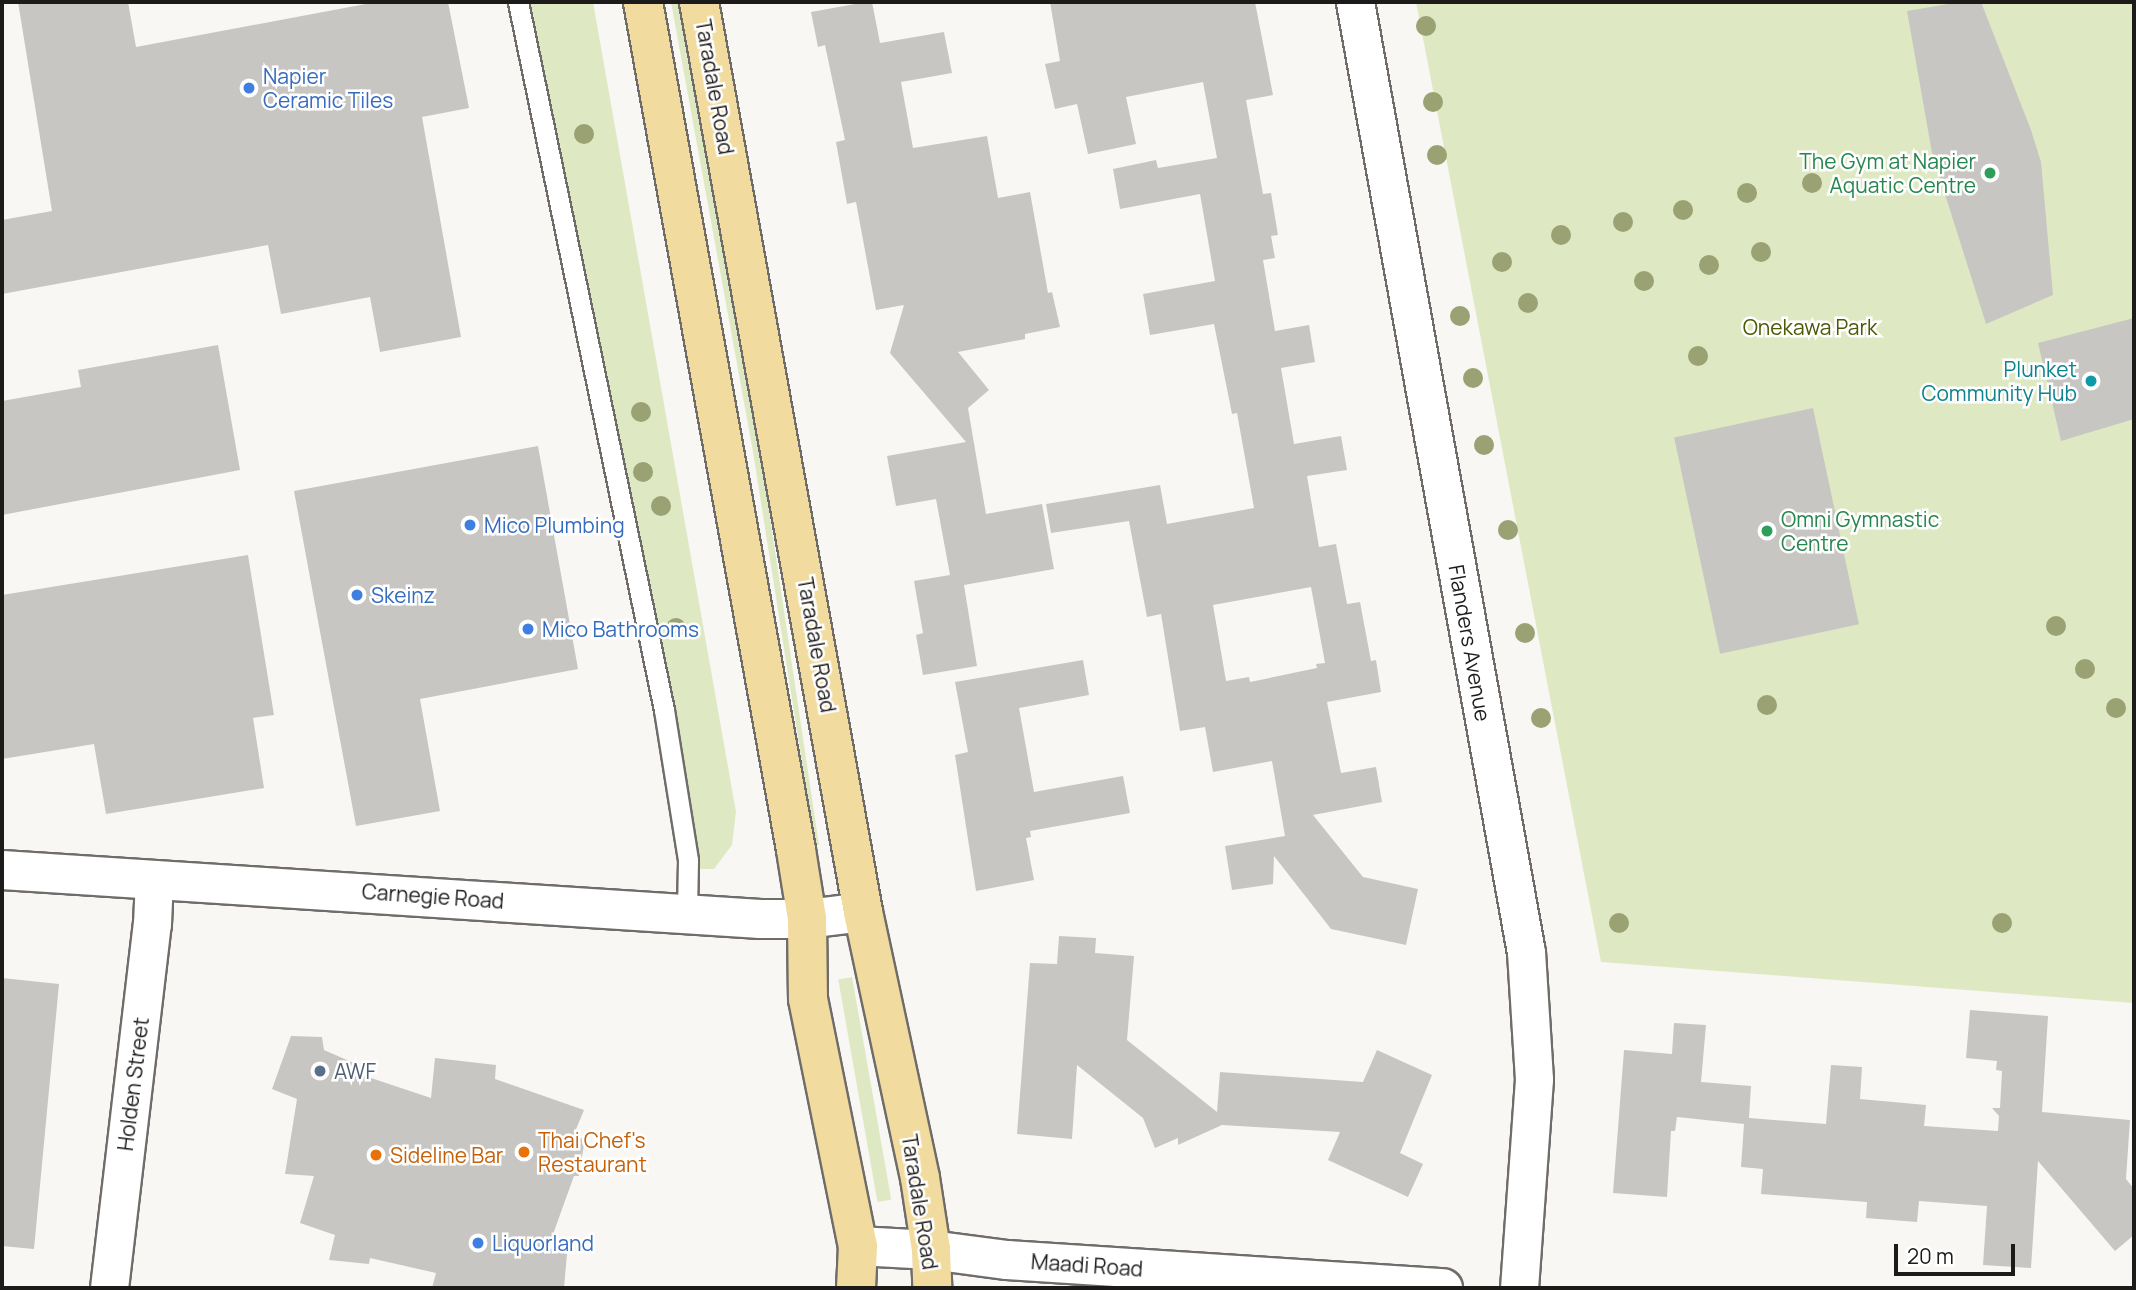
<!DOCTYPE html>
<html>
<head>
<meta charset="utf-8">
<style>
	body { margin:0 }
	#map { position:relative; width:2136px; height:1290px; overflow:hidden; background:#f9f7f4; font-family:Manrope,sans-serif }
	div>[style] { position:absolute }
	.green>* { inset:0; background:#dee9c3; transform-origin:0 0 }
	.building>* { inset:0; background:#c8c6c3; transform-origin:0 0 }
	.roads { filter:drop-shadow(2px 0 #6f6c6a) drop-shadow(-2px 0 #6f6c6a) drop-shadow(0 2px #6f6c6a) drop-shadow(0 -2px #6f6c6a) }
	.service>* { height:19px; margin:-9.5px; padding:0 9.5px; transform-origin:9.5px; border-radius:9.5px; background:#fff }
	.minor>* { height:37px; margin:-18.5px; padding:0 18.5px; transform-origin:18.5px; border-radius:18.5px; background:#fff }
	.tertiary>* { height:38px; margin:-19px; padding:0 19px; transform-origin:19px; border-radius:19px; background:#fff }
	.secondary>* { height:38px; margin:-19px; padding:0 19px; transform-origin:19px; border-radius:19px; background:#fff }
	.trunk>* { height:38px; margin:-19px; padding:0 19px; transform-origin:19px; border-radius:19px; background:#f2db9e }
	.trees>* { width:20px; height:20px; margin:-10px; border-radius:50%; background:#9aa172 }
	.dots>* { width:19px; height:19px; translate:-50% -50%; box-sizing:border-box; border:4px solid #fff; border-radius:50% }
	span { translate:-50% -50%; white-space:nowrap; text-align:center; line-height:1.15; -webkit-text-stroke:5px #fff; paint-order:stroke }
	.shop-label { font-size:21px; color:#366cbe }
	.left { translate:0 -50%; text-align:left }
	.street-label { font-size:21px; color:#1c1b1a }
	.leisure-label { font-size:21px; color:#27864d }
	.right { translate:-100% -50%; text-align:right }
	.park-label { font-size:21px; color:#4c5a07 }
	.culture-label { font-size:21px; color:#0d838f }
	.service-label { font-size:21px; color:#4e5e75 }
	.food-label { font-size:21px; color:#c56008 }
	.frame { position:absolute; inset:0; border:4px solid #1c1b1a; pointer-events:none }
	.scale { position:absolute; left:1894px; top:1244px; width:121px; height:32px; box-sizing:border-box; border:4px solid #1c1b1a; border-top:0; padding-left:9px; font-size:21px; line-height:24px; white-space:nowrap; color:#1c1b1a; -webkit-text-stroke:5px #fff; paint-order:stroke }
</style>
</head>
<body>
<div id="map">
	<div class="green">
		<div style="clip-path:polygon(530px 2px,593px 2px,736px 812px,732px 845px,714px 869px,700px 869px,689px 855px)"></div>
		<div style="clip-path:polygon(671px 2px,679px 2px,761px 457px,819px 845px,815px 845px,753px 452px)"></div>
		<div style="clip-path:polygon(1416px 2px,2134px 2px,2134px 1003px,1601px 962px)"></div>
		<div style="left:852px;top:977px;width:226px;height:14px;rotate:80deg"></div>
	</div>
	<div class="building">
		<div style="clip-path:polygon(18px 2px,128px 2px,136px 47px,376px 2px,448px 2px,469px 108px,422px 117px,461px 337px,380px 352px,370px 297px,281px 314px,268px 245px,2px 294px,2px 220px,52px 211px)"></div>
		<div style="clip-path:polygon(866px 2px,872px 2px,880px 43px,944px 32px,952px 73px,901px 82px,913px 148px,987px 136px,998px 198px,1030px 192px,1048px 293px,1052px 292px,1060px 327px,1025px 334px,1025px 339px,958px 352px,989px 390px,968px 408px,986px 514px,1042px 504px,1054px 569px,964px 585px,977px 666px,923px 675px,916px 635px,923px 633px,914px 581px,950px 575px,936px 499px,896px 506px,887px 456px,966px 442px,890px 353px,904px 305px,876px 310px,856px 202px,847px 204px,836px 142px,845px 140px,825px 45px,818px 47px,811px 12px)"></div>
		<div style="clip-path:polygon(evenodd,1050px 2px,1255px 2px,1273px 95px,1246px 100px,1263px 194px,1271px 193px,1278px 235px,1271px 236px,1275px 258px,1263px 260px,1275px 331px,1309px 325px,1315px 362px,1281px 368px,1294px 444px,1341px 436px,1347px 470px,1307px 476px,1319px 547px,1336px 544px,1347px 604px,1360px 602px,1371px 661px,1376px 660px,1381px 692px,1327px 702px,1341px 773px,1376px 767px,1382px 802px,1313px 815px,1363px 877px,1418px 889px,1406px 945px,1331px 929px,1274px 856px,1273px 884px,1232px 890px,1225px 846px,1285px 836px,1272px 761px,1213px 772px,1205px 727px,1180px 731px,1161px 614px,1147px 617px,1129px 521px,1051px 533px,1046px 504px,1160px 485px,1167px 524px,1254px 508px,1237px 413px,1232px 414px,1214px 324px,1150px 335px,1143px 294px,1215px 281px,1200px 194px,1120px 209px,1113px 169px,1156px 160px,1158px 168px,1217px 158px,1203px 82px,1126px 97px,1136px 144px,1088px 154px,1077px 104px,1055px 109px,1045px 64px,1060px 61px,1050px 2px,1311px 587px,1325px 663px,1316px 664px,1317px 668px,1250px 682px,1249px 677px,1226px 681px,1213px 605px,1311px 587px)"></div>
		<div style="clip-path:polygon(1960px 2px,1981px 2px,2031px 130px,2041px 162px,2053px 295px,1986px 324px,1932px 153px,1907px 11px)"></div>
		<div style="clip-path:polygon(2134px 318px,2134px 419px,2061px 441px,2038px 343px)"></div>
		<div style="clip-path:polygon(218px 345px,240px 470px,2px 515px,2px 401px,81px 387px,78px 370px)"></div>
		<div style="left:1813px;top:408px;width:221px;height:142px;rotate:78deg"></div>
		<div style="clip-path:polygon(538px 446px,578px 669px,420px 699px,440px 811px,356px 826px,294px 491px)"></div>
		<div style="clip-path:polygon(248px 555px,274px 715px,253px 718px,264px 788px,106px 814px,94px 744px,2px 759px,2px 595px)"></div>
		<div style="clip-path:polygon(1083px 660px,1089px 695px,1019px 708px,1034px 792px,1123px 776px,1130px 813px,1030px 831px,1031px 837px,1026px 838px,1034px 880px,976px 891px,955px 755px,968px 752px,955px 682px)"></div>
		<div style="clip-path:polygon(1059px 936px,1096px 938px,1095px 953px,1134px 956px,1127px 1040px,1217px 1112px,1220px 1072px,1363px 1082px,1377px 1050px,1432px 1075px,1400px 1153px,1423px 1164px,1408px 1197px,1328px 1160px,1340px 1132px,1222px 1125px,1178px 1145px,1178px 1138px,1155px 1148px,1143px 1118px,1077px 1065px,1072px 1139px,1017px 1134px,1030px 963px,1057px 964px)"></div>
		<div style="clip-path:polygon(2px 978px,59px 984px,34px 1249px,2px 1246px)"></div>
		<div style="clip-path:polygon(1970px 1010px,2048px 1016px,2042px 1112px,2130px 1120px,2126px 1179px,2134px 1189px,2134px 1235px,2115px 1251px,2038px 1161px,2031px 1268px,1983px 1265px,1987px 1206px,1919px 1201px,1917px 1222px,1866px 1218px,1867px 1202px,1761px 1194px,1763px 1169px,1741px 1167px,1744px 1124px,1677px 1117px,1675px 1131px,1671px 1131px,1667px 1197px,1613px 1193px,1624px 1050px,1672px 1054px,1674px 1023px,1706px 1025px,1701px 1082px,1751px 1086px,1749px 1118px,1826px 1124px,1831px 1065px,1862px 1067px,1860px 1099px,1926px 1105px,1924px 1126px,1998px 1131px,1999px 1116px,1992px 1108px,2000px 1108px,2002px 1071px,1996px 1070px,1997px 1061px,1966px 1058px)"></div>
		<div style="clip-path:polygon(291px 1036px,322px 1037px,324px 1050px,363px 1067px,362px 1075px,431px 1098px,435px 1058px,496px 1065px,495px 1079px,584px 1110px,572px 1139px,585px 1138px,579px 1176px,574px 1176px,548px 1248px,567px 1254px,564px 1288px,432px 1288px,436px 1273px,370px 1258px,369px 1264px,329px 1260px,335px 1235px,300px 1223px,314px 1176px,285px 1174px,297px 1099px,272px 1089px)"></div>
	</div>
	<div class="roads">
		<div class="service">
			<div style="left:518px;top:2px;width:723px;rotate:78.35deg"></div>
			<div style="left:664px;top:710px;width:152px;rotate:80.9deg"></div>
			<div style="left:688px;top:860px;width:52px;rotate:91.1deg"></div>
		</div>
		<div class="minor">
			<div style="left:1355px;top:2px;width:965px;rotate:79.8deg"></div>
			<div style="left:1526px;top:952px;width:127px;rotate:86.4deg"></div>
			<div style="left:1534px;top:1079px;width:210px;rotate:94.1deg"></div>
			<div style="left:109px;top:1288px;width:367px;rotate:-83.3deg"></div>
			<div style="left:152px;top:924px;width:45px;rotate:-87.5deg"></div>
		</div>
		<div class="tertiary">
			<div style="left:2px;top:870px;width:760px;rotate:3.7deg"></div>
			<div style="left:760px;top:919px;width:47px"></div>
			<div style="left:807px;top:919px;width:56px;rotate:-7.1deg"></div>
		</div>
		<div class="secondary">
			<div style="left:858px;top:1246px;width:73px;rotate:3.1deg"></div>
			<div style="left:931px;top:1250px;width:77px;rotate:7.5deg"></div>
			<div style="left:1007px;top:1260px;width:437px;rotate:3.7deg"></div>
		</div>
		<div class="trunk">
			<div style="left:643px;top:2px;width:862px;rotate:79.77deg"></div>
			<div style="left:796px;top:850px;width:70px;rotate:80.9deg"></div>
			<div style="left:807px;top:919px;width:80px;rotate:89.3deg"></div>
			<div style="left:808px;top:999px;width:252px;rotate:78.6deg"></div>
			<div style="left:858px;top:1246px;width:42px;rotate:92.7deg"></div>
			<div style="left:699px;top:2px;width:925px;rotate:79.78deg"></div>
			<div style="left:863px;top:912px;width:272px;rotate:77.9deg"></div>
			<div style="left:920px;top:1178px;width:73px;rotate:81.3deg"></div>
			<div style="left:931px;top:1250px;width:38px;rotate:88deg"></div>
		</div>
	</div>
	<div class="trees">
		<div style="left:1426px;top:26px"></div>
		<div style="left:1433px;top:102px"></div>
		<div style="left:584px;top:134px"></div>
		<div style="left:1437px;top:155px"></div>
		<div style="left:1812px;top:183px"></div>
		<div style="left:1747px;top:193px"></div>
		<div style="left:1683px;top:210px"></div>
		<div style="left:1623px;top:222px"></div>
		<div style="left:1561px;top:235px"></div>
		<div style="left:1761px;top:252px"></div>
		<div style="left:1502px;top:262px"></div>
		<div style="left:1709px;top:265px"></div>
		<div style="left:1644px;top:281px"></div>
		<div style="left:1528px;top:303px"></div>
		<div style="left:1460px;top:316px"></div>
		<div style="left:1698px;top:356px"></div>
		<div style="left:1473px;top:378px"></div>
		<div style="left:641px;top:412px"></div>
		<div style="left:1484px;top:445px"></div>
		<div style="left:643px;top:472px"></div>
		<div style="left:661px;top:506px"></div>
		<div style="left:1508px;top:530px"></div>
		<div style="left:2056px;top:626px"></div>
		<div style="left:676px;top:628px"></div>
		<div style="left:1525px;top:633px"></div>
		<div style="left:2085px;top:669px"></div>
		<div style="left:1767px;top:705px"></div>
		<div style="left:2116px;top:708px"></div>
		<div style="left:1541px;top:718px"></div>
		<div style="left:1619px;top:923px"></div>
		<div style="left:2002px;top:923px"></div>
	</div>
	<div class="dots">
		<div style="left:249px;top:88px;background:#3f7fe0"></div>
		<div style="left:1990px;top:173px;background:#2e9e5b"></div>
		<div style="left:2091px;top:381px;background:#0f9aa8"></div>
		<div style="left:470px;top:525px;background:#3f7fe0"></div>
		<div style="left:1767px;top:531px;background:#2e9e5b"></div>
		<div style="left:357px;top:595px;background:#3f7fe0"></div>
		<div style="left:528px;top:629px;background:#3f7fe0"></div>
		<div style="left:320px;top:1071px;background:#5c6f8a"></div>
		<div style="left:524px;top:1152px;background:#e8710a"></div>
		<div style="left:376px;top:1155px;background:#e8710a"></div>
		<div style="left:478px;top:1243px;background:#3f7fe0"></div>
	</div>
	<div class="shop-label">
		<span class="left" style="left:263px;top:88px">Napier<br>Ceramic Tiles</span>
		<span class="left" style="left:484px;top:525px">Mico Plumbing</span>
		<span class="left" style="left:371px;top:595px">Skeinz</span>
		<span class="left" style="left:542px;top:629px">Mico Bathrooms</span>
		<span class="left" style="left:492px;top:1243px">Liquorland</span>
	</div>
	<div class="street-label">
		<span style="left:715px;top:87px;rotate:80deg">Taradale Road</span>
		<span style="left:1470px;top:643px;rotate:80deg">Flanders Avenue</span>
		<span style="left:817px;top:645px;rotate:80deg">Taradale Road</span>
		<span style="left:433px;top:896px;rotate:4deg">Carnegie Road</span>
		<span style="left:133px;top:1084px;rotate:-83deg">Holden Street</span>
		<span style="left:920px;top:1202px;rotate:81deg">Taradale Road</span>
		<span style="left:1087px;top:1265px;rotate:4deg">Maadi Road</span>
	</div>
	<div class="leisure-label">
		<span class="right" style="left:1976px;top:173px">The Gym at Napier<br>Aquatic Centre</span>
		<span class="left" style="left:1781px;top:531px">Omni Gymnastic<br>Centre</span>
	</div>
	<div class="park-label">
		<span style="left:1810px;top:327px">Onekawa Park</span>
	</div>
	<div class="culture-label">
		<span class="right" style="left:2077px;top:381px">Plunket<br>Community Hub</span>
	</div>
	<div class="service-label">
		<span class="left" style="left:334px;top:1071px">AWF</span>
	</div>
	<div class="food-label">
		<span class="left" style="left:538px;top:1152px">Thai Chef's<br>Restaurant</span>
		<span class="left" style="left:390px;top:1155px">Sideline Bar</span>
	</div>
	<div class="frame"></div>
	<div class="scale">20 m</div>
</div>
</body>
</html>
